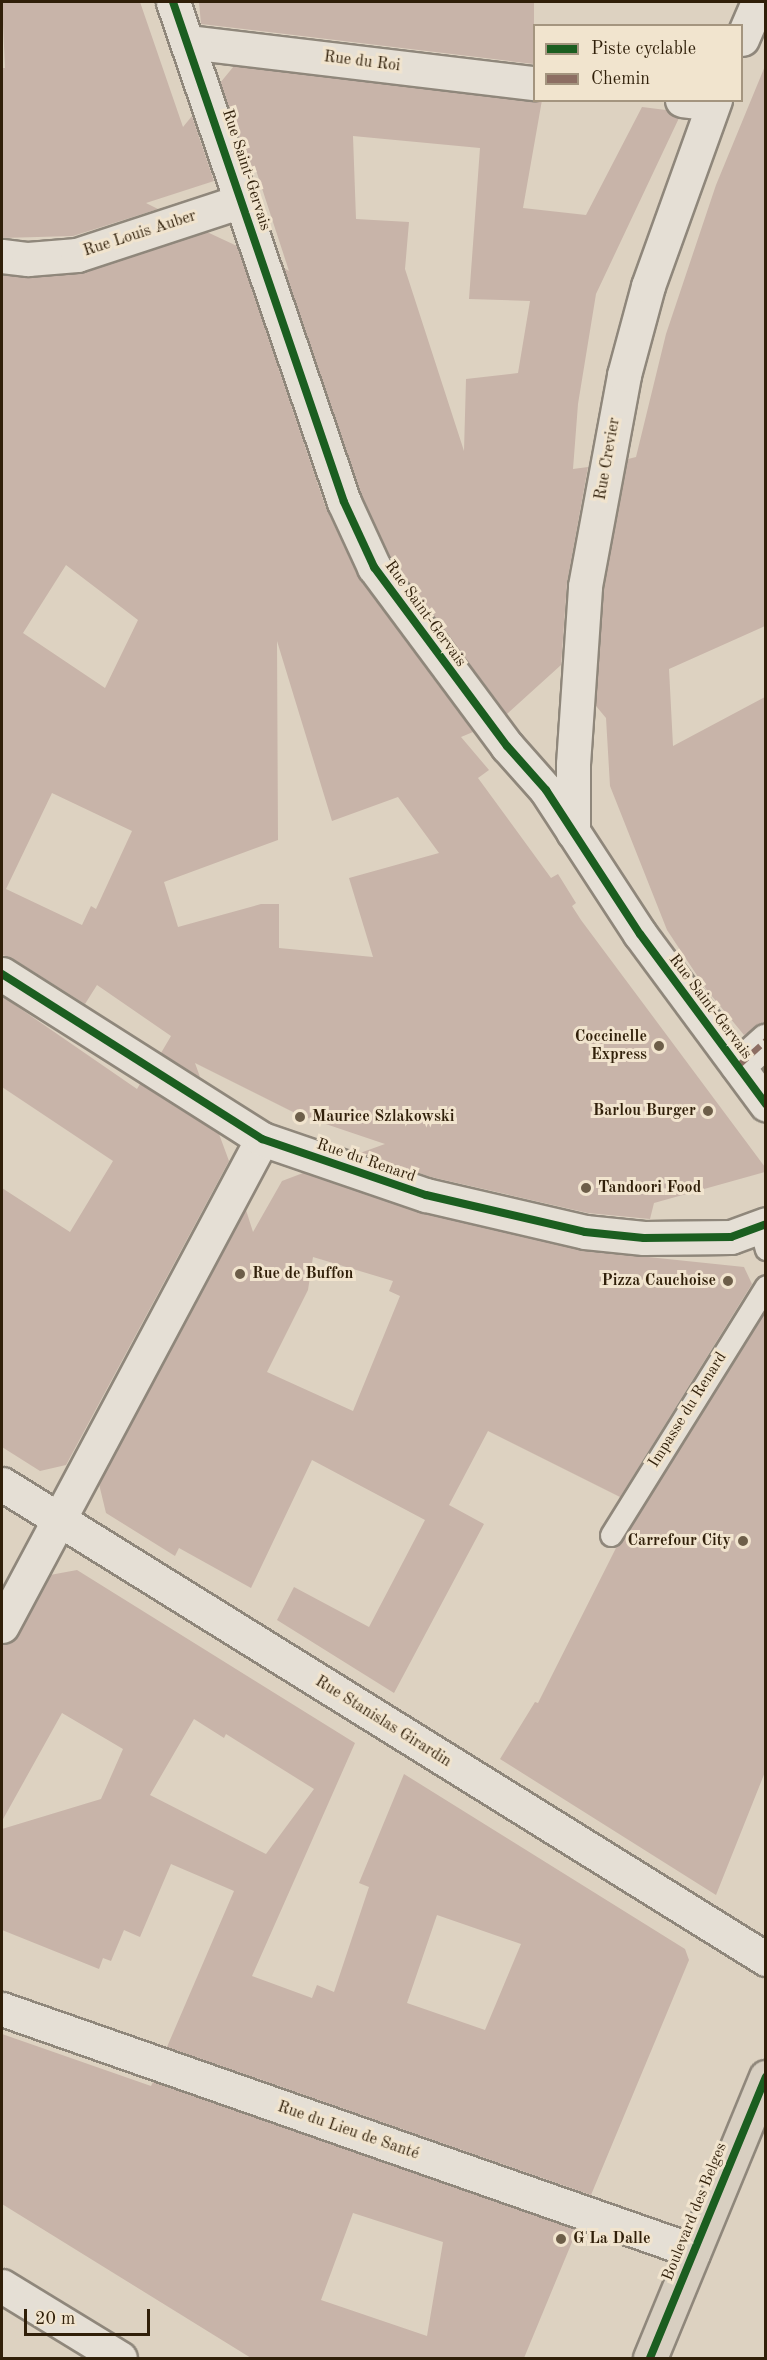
<!DOCTYPE html>
<html>
<head>
<meta charset="utf-8">
<style>
	body { margin:0 }
	#map { position:relative; width:767px; height:2360px; overflow:hidden; background:#ddd2c1; font-family:"Old Standard TT",serif }
	div>[style] { position:absolute }
	.building>* { inset:0; background:#c8b4a9 }
	.roads { filter:drop-shadow(2px 0 #8f877b) drop-shadow(-2px 0 #8f877b) drop-shadow(0 2px #8f877b) drop-shadow(0 -2px #8f877b) }
	.lane>* { height:21px; margin:-10.5px; padding:0 10.5px; transform-origin:10.5px; border-radius:10.5px; background:#e5dfd5 }
	.street>* { height:33px; margin:-16.5px; padding:0 16.5px; transform-origin:16.5px; border-radius:16.5px; background:#e5dfd5 }
	.secondary>* { height:33px; margin:-16.5px; padding:0 16.5px; transform-origin:16.5px; border-radius:16.5px; background:#e5dfd5 }
	.primary>* { height:33px; margin:-16.5px; padding:0 16.5px; transform-origin:16.5px; border-radius:16.5px; background:#d8cfc1 }
	.quiet>* { height:6px; margin-top:-3px; transform-origin:0; background:repeating-linear-gradient(90deg,#8d6e63 0 12px,transparent 0 18px) }
	.cycleway>* { height:8px; margin:-4px; padding:0 4px; transform-origin:4px; border-radius:4px; background:#1b5e20 }
	.dots>* { width:16px; height:16px; translate:-50% -50%; box-sizing:border-box; border:3px solid #f1e4ce; border-radius:50% }
	span { translate:-50% -50%; white-space:nowrap; text-align:center; line-height:1.15; -webkit-text-stroke:6px #f1e4ce; paint-order:stroke }
	.street-label { font-size:16px; color:#301f09 }
	.poi-label { font-size:16px; color:#301f09; font-weight:700 }
	.right { translate:-100% -50%; text-align:right }
	.left { translate:0 -50%; text-align:left }
	.frame { position:absolute; inset:0; border:3px solid #301f09; pointer-events:none }
	.legend { position:absolute; left:533px; top:24px; width:210px; height:78px; box-sizing:border-box; background:#f1e4ce; border:2px solid #a4957f; margin:0; padding:8px 10px; list-style:none; font-size:18px; color:#301f09 }
	.legend li { display:flex; align-items:center; gap:12px; height:30px }
	.legend b { width:30px; border:2px solid #a4957f }
	.scale { position:absolute; left:24px; top:2309px; width:126px; height:27px; box-sizing:border-box; border:3px solid #301f09; border-top:0; padding-left:8px; font-size:18px; line-height:21px; white-space:nowrap; color:#301f09; -webkit-text-stroke:4px #f1e4ce; paint-order:stroke }
</style>
</head>
<body>
<div id="map">
	<div class="building">
		<div style="clip-path:polygon(2px 2px,140px 2px,183px 127px,192px 116px,214px 181px,146px 203px,158px 209px,73px 236px,2px 238px,2px 68px,5px 68px)"></div>
		<div style="clip-path:polygon(199px 2px,534px 2px,534px 64px,201px 24px)"></div>
		<div style="clip-path:polygon(evenodd,234px 66px,542px 100px,523px 208px,586px 215px,642px 107px,666px 110px,679px 118px,596px 294px,578px 404px,573px 469px,588px 467px,567px 583px,561px 665px,507px 714px,390px 557px,361px 495px,284px 268px,289px 271px,255px 167px,250px 169px,220px 83px,234px 66px,353px 136px,480px 148px,469px 299px,530px 301px,518px 373px,466px 379px,464px 451px,405px 269px,409px 222px,356px 219px,353px 136px)"></div>
		<div style="clip-path:polygon(765px 66px,765px 626px,669px 669px,673px 746px,765px 697px,765px 1023px,744px 1035px,706px 989px,667px 930px,610px 786px,606px 718px,596px 706px,604px 588px,628px 459px,636px 457px,666px 334px,716px 185px)"></div>
		<div style="clip-path:polygon(evenodd,207px 232px,237px 246px,326px 508px,359px 578px,473px 732px,461px 737px,489px 770px,478px 778px,551px 878px,558px 874px,576px 903px,572px 906px,581px 920px,765px 1167px,765px 1172px,654px 1203px,650px 1219px,588px 1213px,431px 1177px,360px 1153px,385px 1144px,299px 1115px,195px 1063px,200px 1077px,161px 1053px,171px 1036px,97px 985px,85px 1004px,12px 958px,2px 955px,2px 275px,30px 278px,83px 273px,207px 232px,66px 565px,138px 620px,105px 688px,23px 633px,66px 565px,207px 232px,277px 641px,332px 821px,398px 797px,439px 853px,349px 878px,373px 957px,279px 948px,279px 904px,261px 904px,178px 927px,164px 882px,278px 840px,277px 641px,207px 232px,52px 793px,132px 831px,96px 909px,91px 906px,82px 925px,6px 889px,52px 793px)"></div>
		<div style="clip-path:polygon(2px 996px,137px 1089px,140px 1084px,219px 1134px,229px 1161px,66px 1465px,40px 1471px,2px 1447px,2px 1188px,70px 1232px,113px 1161px,2px 1087px)"></div>
		<div style="clip-path:polygon(evenodd,303px 1173px,422px 1213px,581px 1250px,744px 1267px,752px 1284px,620px 1497px,488px 1431px,449px 1505px,484px 1524px,394px 1693px,277px 1620px,294px 1587px,369px 1627px,425px 1520px,312px 1460px,251px 1588px,179px 1548px,175px 1556px,106px 1513px,99px 1484px,246px 1210px,253px 1232px,282px 1181px,303px 1173px,313px 1257px,393px 1281px,389px 1291px,400px 1296px,353px 1411px,267px 1372px,308px 1290px,313px 1257px)"></div>
		<div style="clip-path:polygon(765px 1311px,765px 1772px,716px 1895px,500px 1759px,535px 1702px,538px 1703px,617px 1546px)"></div>
		<div style="clip-path:polygon(evenodd,77px 1570px,355px 1743px,252px 1976px,312px 1998px,317px 1985px,334px 1992px,369px 1887px,359px 1883px,404px 1774px,685px 1949px,689px 1960px,591px 2195px,167px 2047px,234px 1891px,171px 1864px,140px 1937px,124px 1930px,111px 1961px,103px 1958px,99px 1969px,2px 1930px,2px 1829px,101px 1799px,123px 1749px,62px 1713px,2px 1821px,2px 1645px,19px 1635px,50px 1575px,77px 1570px,194px 1719px,224px 1738px,226px 1734px,314px 1789px,266px 1854px,150px 1795px,194px 1719px,77px 1570px,437px 1915px,521px 1944px,485px 2030px,407px 2003px,437px 1915px)"></div>
		<div style="clip-path:polygon(evenodd,2px 2034px,151px 2086px,153px 2082px,577px 2230px,524px 2358px,251px 2358px,2px 2204px,2px 2034px,353px 2213px,443px 2242px,427px 2336px,321px 2300px,353px 2213px)"></div>
	</div>
	<div class="roads">
		<div class="lane">
			<div style="left:760px;top:1227px;width:23px;rotate:75deg"></div>
			<div style="left:611px;top:1535px;width:293px;rotate:-58.1deg"></div>
		</div>
		<div class="street">
			<div style="left:189px;top:42px;width:347px;rotate:6.8deg"></div>
			<div style="left:682px;top:100px;width:31px;rotate:7deg"></div>
			<div style="left:2px;top:256px;width:26px;rotate:7deg"></div>
			<div style="left:28px;top:259px;width:49px;rotate:-4.7deg"></div>
			<div style="left:77px;top:255px;width:173px;rotate:-18.2deg"></div>
			<div style="left:738px;top:1066px;width:38px;rotate:-42deg"></div>
			<div style="left:2px;top:1626px;width:552px;rotate:-61.9deg"></div>
			<div style="left:2px;top:2009px;width:733px;rotate:19.28deg"></div>
			<div style="left:2px;top:2286px;width:138px;rotate:31.4deg"></div>
		</div>
		<div class="secondary">
			<div style="left:173px;top:2px;width:528px;rotate:71.12deg"></div>
			<div style="left:344px;top:502px;width:72px;rotate:65.2deg"></div>
			<div style="left:374px;top:567px;width:223px;rotate:53.4deg"></div>
			<div style="left:507px;top:746px;width:59px;rotate:48.4deg"></div>
			<div style="left:546px;top:790px;width:172px;rotate:56.9deg"></div>
			<div style="left:640px;top:934px;width:212px;rotate:53.5deg"></div>
			<div style="left:742px;top:39px;width:40px;rotate:-66.6deg"></div>
			<div style="left:573px;top:832px;width:68px;rotate:-90deg"></div>
			<div style="left:573px;top:764px;width:178px;rotate:-86.1deg"></div>
			<div style="left:585px;top:586px;width:215px;rotate:-79.5deg"></div>
			<div style="left:624px;top:375px;width:92px;rotate:-74.9deg"></div>
			<div style="left:648px;top:286px;width:198px;rotate:-70.2deg"></div>
			<div style="left:2px;top:974px;width:308px;rotate:32.4deg"></div>
			<div style="left:262px;top:1139px;width:173px;rotate:18.9deg"></div>
			<div style="left:426px;top:1195px;width:163px;rotate:13.1deg"></div>
			<div style="left:585px;top:1232px;width:59px;rotate:5.8deg"></div>
			<div style="left:644px;top:1238px;width:87px;rotate:-0.7deg"></div>
			<div style="left:731px;top:1237px;width:37px;rotate:-20deg"></div>
			<div style="left:2px;top:1484px;width:900px;rotate:31.87deg"></div>
		</div>
		<div class="primary">
			<div style="left:650px;top:2358px;width:304px;rotate:-67.6deg"></div>
		</div>
	</div>
	<div class="quiet">
		<div style="left:738px;top:1066px;width:38px;rotate:-42deg"></div>
	</div>
	<div class="cycleway">
		<div style="left:173px;top:2px;width:528px;rotate:71.12deg"></div>
		<div style="left:344px;top:502px;width:72px;rotate:65.2deg"></div>
		<div style="left:374px;top:567px;width:223px;rotate:53.4deg"></div>
		<div style="left:507px;top:746px;width:59px;rotate:48.4deg"></div>
		<div style="left:546px;top:790px;width:172px;rotate:56.9deg"></div>
		<div style="left:640px;top:934px;width:212px;rotate:53.5deg"></div>
		<div style="left:2px;top:974px;width:308px;rotate:32.4deg"></div>
		<div style="left:262px;top:1139px;width:173px;rotate:18.9deg"></div>
		<div style="left:426px;top:1195px;width:163px;rotate:13.1deg"></div>
		<div style="left:585px;top:1232px;width:59px;rotate:5.8deg"></div>
		<div style="left:644px;top:1238px;width:87px;rotate:-0.7deg"></div>
		<div style="left:731px;top:1237px;width:37px;rotate:-20deg"></div>
		<div style="left:650px;top:2358px;width:304px;rotate:-67.6deg"></div>
	</div>
	<div class="dots">
		<div style="left:659px;top:1046px;background:#6d5e49"></div>
		<div style="left:708px;top:1111px;background:#6d5e49"></div>
		<div style="left:300px;top:1117px;background:#6d5e49"></div>
		<div style="left:586px;top:1188px;background:#6d5e49"></div>
		<div style="left:240px;top:1274px;background:#6d5e49"></div>
		<div style="left:728px;top:1281px;background:#6d5e49"></div>
		<div style="left:743px;top:1541px;background:#6d5e49"></div>
		<div style="left:561px;top:2239px;background:#6d5e49"></div>
	</div>
	<div class="street-label">
		<span style="left:362px;top:62px;rotate:7deg">Rue du Roi</span>
		<span style="left:246px;top:170px;rotate:72deg">Rue Saint-Gervais</span>
		<span style="left:140px;top:234px;rotate:-18deg">Rue Louis Auber</span>
		<span style="left:608px;top:459px;rotate:-80deg">Rue Crevier</span>
		<span style="left:425px;top:614px;rotate:54deg">Rue Saint-Gervais</span>
		<span style="left:710px;top:1007px;rotate:53deg">Rue Saint-Gervais</span>
		<span style="left:366px;top:1161px;rotate:19deg">Rue du Renard</span>
		<span style="left:688px;top:1410px;rotate:-58deg">Impasse du Renard</span>
		<span style="left:383px;top:1722px;rotate:32deg">Rue Stanislas Girardin</span>
		<span style="left:348px;top:2131px;rotate:19deg">Rue du Lieu de Santé</span>
		<span style="left:695px;top:2212px;rotate:-68deg">Boulevard des Belges</span>
	</div>
	<div class="poi-label">
		<span class="right" style="left:647px;top:1046px">Coccinelle<br>Express</span>
		<span class="right" style="left:696px;top:1111px">Barlou Burger</span>
		<span class="left" style="left:312px;top:1117px">Maurice Szlakowski</span>
		<span class="left" style="left:598px;top:1188px">Tandoori Food</span>
		<span class="left" style="left:252px;top:1274px">Rue de Buffon</span>
		<span class="right" style="left:716px;top:1281px">Pizza Cauchoise</span>
		<span class="right" style="left:731px;top:1541px">Carrefour City</span>
		<span class="left" style="left:573px;top:2239px">G La Dalle</span>
	</div>
	<div class="frame"></div>
	<ul class="legend">
	<li><b style="height:8px;background:#1b5e20"></b>Piste cyclable</li>
	<li><b style="height:8px;background:#8d6e63"></b>Chemin</li>
	</ul>
	<div class="scale">20 m</div>
</div>
</body>
</html>
